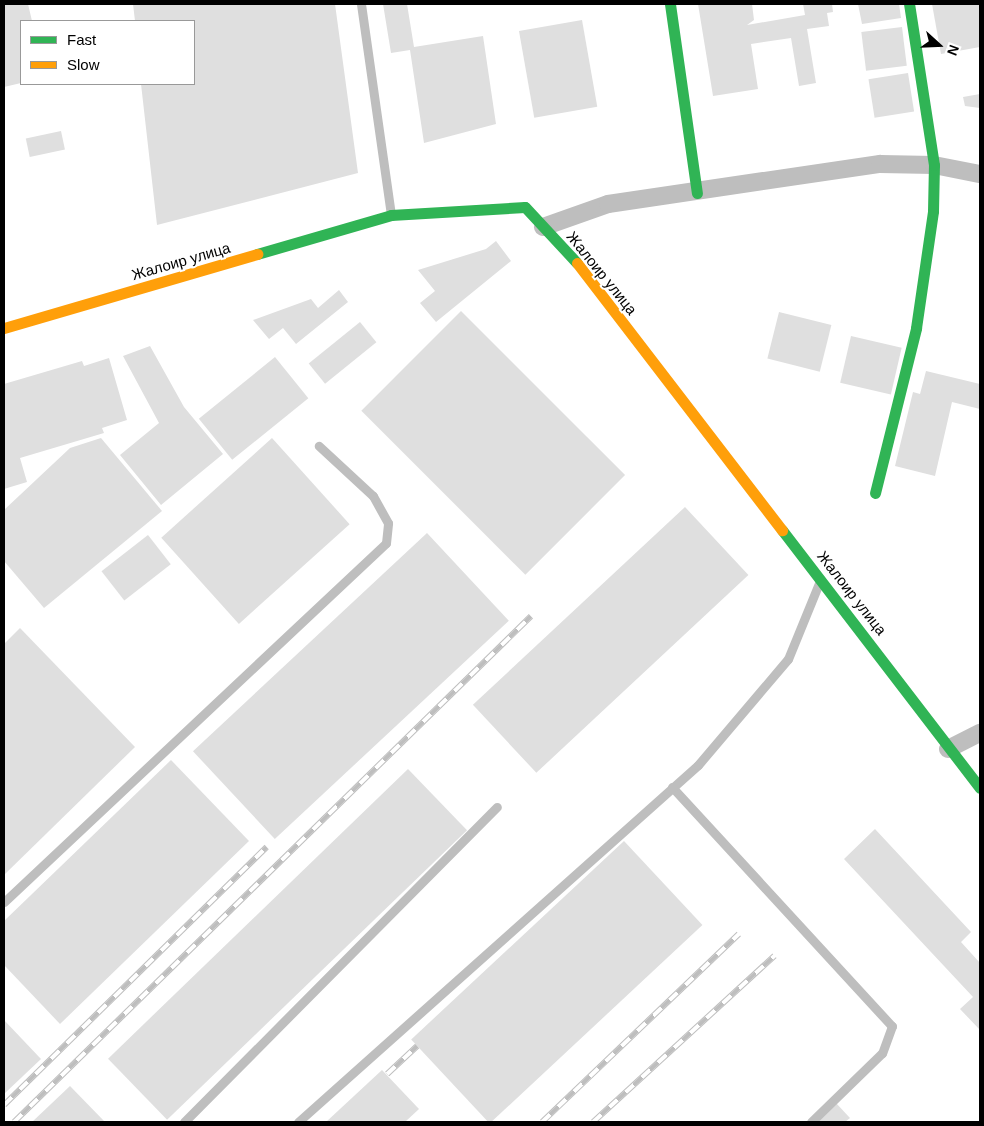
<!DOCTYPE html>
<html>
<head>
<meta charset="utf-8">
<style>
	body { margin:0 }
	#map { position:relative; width:984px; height:1126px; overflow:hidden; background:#fff; font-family:Helvetica,sans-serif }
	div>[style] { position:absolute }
	.building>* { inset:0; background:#dfdfdf; transform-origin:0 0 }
	.lane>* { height:9px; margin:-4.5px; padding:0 4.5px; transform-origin:4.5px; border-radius:4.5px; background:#bebebe }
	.street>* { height:18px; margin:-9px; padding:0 9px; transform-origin:9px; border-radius:9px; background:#bebebe }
	.fast>* { height:11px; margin:-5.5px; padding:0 5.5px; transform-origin:5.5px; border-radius:5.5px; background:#30b455 }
	.slow>* { height:11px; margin:-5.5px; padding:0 5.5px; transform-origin:5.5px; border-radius:5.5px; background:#ff9f0a }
	.rail>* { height:5.5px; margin-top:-2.75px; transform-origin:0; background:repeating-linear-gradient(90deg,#fff 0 11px,#bebebe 0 22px); box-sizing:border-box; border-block:1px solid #bebebe }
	span { translate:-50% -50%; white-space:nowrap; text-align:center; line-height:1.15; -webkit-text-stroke:4px #fff; paint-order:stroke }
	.street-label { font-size:15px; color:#000 }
	.frame { position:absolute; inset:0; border:5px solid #000; pointer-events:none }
	.legend { position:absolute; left:20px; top:20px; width:175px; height:65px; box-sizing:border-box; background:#fff; border:1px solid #999; margin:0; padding:6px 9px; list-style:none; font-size:15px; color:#000 }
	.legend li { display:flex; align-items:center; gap:10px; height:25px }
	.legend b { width:25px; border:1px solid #999 }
	.north { position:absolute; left:914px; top:20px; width:50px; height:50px; -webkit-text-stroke:4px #fff; paint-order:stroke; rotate:110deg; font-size:14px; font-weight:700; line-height:20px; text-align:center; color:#000 }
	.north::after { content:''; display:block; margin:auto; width:18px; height:22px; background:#000; clip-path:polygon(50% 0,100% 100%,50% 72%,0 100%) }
</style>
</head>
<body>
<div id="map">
	<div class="building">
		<div style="clip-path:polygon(4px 4px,28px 4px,32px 21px,21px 21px,21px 83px,4px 87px)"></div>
		<div style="clip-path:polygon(133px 4px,335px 4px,358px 173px,157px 225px,141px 84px,194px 84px,194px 21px,135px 21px)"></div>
		<div style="clip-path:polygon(383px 4px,407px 4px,414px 47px,483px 36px,496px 124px,424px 143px,410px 50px,391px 53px)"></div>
		<div style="clip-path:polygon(698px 4px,752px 4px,754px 20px,747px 25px,805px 15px,803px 4px,832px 4px,833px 12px,827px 13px,829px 26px,807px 29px,816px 83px,799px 86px,791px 38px,751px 44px,758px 89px,713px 96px)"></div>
		<div style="clip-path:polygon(858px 4px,899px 4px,901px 18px,862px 24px)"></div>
		<div style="clip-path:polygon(980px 4px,980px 47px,941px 54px,932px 4px)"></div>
		<div style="left:582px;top:20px;width:88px;height:64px;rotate:80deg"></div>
		<div style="left:902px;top:27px;width:39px;height:41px;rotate:83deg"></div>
		<div style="left:908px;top:73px;width:39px;height:40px;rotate:81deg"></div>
		<div style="clip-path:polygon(980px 94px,980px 108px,965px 106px,963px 97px)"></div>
		<div style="left:61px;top:131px;width:19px;height:36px;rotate:78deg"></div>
		<div style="clip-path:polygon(496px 241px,511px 261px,436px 322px,420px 303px,435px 291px,418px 270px,486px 249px)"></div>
		<div style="clip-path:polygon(339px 290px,348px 302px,296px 344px,283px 328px,269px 339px,253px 320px,311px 299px,318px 308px)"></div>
		<div style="left:461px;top:311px;width:232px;height:141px;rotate:45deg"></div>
		<div style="left:779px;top:312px;width:54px;height:48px;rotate:14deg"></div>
		<div style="left:360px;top:322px;width:26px;height:66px;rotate:51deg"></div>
		<div style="left:851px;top:336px;width:52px;height:48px;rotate:13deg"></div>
		<div style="clip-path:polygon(150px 346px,184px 407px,223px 454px,161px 505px,120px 455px,159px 423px,123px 356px)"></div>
		<div style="left:275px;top:357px;width:53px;height:98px;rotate:51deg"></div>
		<div style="clip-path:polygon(109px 358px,127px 420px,102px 428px,104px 433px,20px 458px,27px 482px,4px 489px,4px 384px,82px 361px,84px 366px)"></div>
		<div style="clip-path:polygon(926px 371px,980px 384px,980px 409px,952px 402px,935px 476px,895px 466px,913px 392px,920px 394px)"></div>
		<div style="clip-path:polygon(101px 438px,162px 511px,44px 608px,4px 561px,4px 510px,70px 448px)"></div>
		<div style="left:272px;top:438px;width:116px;height:149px;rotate:48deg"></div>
		<div style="left:685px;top:507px;width:93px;height:290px;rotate:47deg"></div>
		<div style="left:427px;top:533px;width:120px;height:320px;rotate:47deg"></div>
		<div style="left:148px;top:535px;width:37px;height:59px;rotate:52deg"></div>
		<div style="clip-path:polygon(20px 628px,135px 747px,4px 875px,4px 644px)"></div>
		<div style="clip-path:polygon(171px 760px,249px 841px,60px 1024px,4px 965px,4px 921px)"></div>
		<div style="left:408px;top:769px;width:85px;height:417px;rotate:46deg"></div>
		<div style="clip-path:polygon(875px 829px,971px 932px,961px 942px,980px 963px,980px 1030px,960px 1009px,973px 997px,844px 859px)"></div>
		<div style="left:624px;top:841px;width:115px;height:291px;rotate:47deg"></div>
		<div style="clip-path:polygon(4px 1020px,41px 1059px,4px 1094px)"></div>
		<div style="clip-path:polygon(382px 1070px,419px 1109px,405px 1122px,326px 1122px)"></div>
		<div style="clip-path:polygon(70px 1086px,105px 1122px,32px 1122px)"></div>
		<div style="clip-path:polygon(836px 1103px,850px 1118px,845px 1122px,815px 1122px)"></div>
	</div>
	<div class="lane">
		<div style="left:361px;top:4px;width:213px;rotate:81.9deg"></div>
		<div style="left:672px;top:787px;width:325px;rotate:47.4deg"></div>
		<div style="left:892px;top:1026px;width:29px;rotate:110deg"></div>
		<div style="left:882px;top:1053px;width:99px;rotate:135.8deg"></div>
		<div style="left:4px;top:902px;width:524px;rotate:-43.22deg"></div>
		<div style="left:386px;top:543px;width:20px;rotate:-84deg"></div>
		<div style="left:388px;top:523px;width:31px;rotate:-119deg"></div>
		<div style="left:373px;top:496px;width:74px;rotate:-137.2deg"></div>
		<div style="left:184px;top:1122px;width:444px;rotate:-45.2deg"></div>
		<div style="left:298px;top:1122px;width:536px;rotate:-41.75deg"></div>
		<div style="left:698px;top:765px;width:139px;rotate:-49.7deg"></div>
		<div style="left:788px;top:659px;width:82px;rotate:-67.8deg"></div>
	</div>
	<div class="street">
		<div style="left:543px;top:227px;width:69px;rotate:-19.5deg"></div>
		<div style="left:608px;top:204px;width:275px;rotate:-8.4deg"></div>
		<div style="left:880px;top:164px;width:54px;rotate:1.1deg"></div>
		<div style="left:934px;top:165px;width:47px;rotate:11.1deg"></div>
		<div style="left:948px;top:749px;width:36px;rotate:-27deg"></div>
	</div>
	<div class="fast">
		<div style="left:670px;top:4px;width:191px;rotate:81.9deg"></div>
		<div style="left:257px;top:254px;width:140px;rotate:-16.2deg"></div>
		<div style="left:391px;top:215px;width:134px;rotate:-3.4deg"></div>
		<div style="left:525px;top:207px;width:76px;rotate:47.1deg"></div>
		<div style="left:875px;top:493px;width:170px;rotate:-76deg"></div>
		<div style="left:916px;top:328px;width:118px;rotate:-81.7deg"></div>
		<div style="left:933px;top:211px;width:46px;rotate:-88.8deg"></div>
		<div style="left:934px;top:165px;width:163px;rotate:-98.8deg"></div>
		<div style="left:782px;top:530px;width:325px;rotate:52.5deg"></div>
	</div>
	<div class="slow">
		<div style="left:577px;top:263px;width:337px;rotate:52.5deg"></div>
		<div style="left:4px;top:328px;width:264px;rotate:-16.3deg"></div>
	</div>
	<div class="rail">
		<div style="left:387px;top:1074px;width:41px;rotate:-43deg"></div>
		<div style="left:4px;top:1105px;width:368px;rotate:-44.5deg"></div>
		<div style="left:14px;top:1122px;width:723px;rotate:-44.38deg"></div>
		<div style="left:542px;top:1122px;width:272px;rotate:-43.7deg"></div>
		<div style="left:593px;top:1122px;width:246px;rotate:-42.5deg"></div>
	</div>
	<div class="street-label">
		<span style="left:181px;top:261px;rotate:-16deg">Жалоир улица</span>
		<span style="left:602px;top:273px;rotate:51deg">Жалоир улица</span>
		<span style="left:852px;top:593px;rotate:52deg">Жалоир улица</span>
	</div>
	<div class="frame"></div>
	<ul class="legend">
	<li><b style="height:6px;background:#30b455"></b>Fast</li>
	<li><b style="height:6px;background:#ff9f0a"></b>Slow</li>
	</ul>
	<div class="north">N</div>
</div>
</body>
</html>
